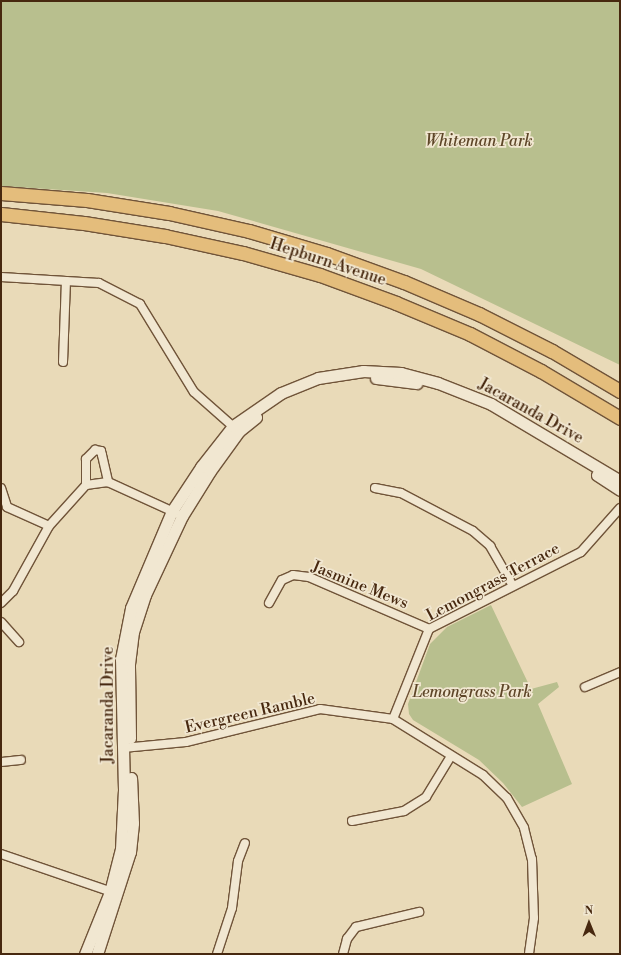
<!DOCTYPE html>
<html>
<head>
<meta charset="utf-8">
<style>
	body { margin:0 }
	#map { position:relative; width:621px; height:955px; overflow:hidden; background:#e9dab8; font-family:"Libre Bodoni",serif }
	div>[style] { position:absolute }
	.green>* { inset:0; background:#b8bf8e }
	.roads { filter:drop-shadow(1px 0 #705439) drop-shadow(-1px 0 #705439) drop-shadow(0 1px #705439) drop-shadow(0 -1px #705439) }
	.minor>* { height:8px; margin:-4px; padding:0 4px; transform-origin:4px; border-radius:4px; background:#f1e7d1 }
	.tertiary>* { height:11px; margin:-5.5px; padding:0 5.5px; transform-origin:5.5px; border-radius:5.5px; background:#f1e7d1 }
	.primary>* { height:13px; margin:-6.5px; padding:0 6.5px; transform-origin:6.5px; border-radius:6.5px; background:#e4bd7c }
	span { translate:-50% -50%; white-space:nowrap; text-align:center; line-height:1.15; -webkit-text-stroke:3.5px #f1e7d1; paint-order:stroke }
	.park-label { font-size:16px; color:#5e4628; font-style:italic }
	.street-label { font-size:16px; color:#47280f }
	.frame { position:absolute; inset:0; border:2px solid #47280f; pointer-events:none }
	.north { position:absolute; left:569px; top:903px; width:40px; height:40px; -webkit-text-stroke:3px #f1e7d1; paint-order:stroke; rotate:359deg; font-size:11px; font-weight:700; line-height:16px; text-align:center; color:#47280f }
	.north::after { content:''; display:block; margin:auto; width:14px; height:18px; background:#47280f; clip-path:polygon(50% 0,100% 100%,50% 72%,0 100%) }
</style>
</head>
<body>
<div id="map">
	<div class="green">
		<div style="clip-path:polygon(1px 1px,620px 1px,620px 365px,421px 269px,218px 211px,107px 193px,1px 186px)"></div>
		<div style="clip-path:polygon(491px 605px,531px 689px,557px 682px,559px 687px,538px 704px,572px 784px,522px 807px,503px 783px,479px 760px,413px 720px,409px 714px,408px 704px,430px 644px,447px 627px)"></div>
	</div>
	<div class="roads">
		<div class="minor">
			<div style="left:1px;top:277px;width:98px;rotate:3.5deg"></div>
			<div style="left:99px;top:283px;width:46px;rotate:27.1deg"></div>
			<div style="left:140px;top:304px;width:103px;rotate:58.5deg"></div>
			<div style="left:194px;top:392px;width:57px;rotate:41.5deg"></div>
			<div style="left:63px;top:362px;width:81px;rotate:-87.9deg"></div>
			<div style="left:86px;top:485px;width:26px;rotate:-90deg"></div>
			<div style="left:86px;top:459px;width:13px;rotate:-45deg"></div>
			<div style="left:95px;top:450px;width:6px;rotate:9deg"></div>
			<div style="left:101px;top:451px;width:4px;rotate:76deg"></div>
			<div style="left:102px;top:455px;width:28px;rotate:77deg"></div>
			<div style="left:1px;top:488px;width:20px;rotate:72deg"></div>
			<div style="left:7px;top:507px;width:46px;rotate:24.3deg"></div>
			<div style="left:375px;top:488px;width:26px;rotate:11deg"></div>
			<div style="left:401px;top:493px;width:81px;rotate:27.8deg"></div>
			<div style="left:473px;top:531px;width:23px;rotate:41deg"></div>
			<div style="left:490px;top:546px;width:46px;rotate:60.1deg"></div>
			<div style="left:1px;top:603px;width:17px;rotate:-45deg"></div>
			<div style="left:13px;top:591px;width:74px;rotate:-61deg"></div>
			<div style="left:49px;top:526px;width:55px;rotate:-47.9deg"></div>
			<div style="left:86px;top:485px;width:22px;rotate:-8deg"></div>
			<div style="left:108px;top:482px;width:75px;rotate:24.5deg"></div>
			<div style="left:269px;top:603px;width:26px;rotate:-61deg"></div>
			<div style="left:282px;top:580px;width:12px;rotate:-24deg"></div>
			<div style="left:293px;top:575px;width:16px;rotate:7deg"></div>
			<div style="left:309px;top:577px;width:131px;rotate:23.4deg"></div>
			<div style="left:1px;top:622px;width:27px;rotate:48deg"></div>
			<div style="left:585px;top:687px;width:38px;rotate:-23deg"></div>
			<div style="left:393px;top:719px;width:97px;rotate:-68.2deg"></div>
			<div style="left:429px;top:629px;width:170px;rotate:-26.9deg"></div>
			<div style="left:581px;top:552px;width:59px;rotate:-48.4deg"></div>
			<div style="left:123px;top:748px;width:63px;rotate:-5.4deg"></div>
			<div style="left:186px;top:742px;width:138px;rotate:-13.8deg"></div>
			<div style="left:320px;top:709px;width:74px;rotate:7.8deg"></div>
			<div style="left:393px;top:719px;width:106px;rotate:31.9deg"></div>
			<div style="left:483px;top:775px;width:33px;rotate:44deg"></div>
			<div style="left:507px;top:798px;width:34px;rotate:60deg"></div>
			<div style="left:524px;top:828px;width:32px;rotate:76deg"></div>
			<div style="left:532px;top:859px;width:59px;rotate:88.1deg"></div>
			<div style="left:534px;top:918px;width:36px;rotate:98deg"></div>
			<div style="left:1px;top:762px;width:20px;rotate:-6deg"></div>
			<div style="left:352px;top:821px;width:53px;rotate:-10.9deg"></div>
			<div style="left:404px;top:811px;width:26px;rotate:-32deg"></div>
			<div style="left:426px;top:797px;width:48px;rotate:-58.6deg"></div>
			<div style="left:1px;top:854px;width:120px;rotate:18.9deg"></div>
			<div style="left:217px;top:954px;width:48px;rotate:-71.9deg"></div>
			<div style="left:232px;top:908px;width:47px;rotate:-82.7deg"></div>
			<div style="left:238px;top:861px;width:19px;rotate:-69deg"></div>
			<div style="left:343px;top:954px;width:16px;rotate:-75deg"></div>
			<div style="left:347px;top:939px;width:15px;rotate:-53deg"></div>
			<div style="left:356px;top:927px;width:65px;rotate:-13.4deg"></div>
		</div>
		<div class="tertiary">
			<div style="left:376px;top:378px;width:41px;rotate:7deg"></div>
			<div style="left:597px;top:475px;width:27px;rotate:33deg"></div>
			<div style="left:130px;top:738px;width:74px;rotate:-90.8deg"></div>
			<div style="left:129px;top:664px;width:32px;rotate:-83deg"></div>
			<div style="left:133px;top:632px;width:39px;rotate:-72deg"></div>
			<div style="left:145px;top:595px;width:87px;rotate:-64.9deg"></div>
			<div style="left:182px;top:516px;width:53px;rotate:-58.1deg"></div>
			<div style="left:210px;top:471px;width:49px;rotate:-54.1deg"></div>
			<div style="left:239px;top:431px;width:22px;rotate:-39deg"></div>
			<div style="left:85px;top:954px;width:67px;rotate:-68deg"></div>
			<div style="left:110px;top:892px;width:44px;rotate:-75.7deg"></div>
			<div style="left:121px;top:849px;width:59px;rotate:-87.1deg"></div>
			<div style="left:124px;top:790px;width:131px;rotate:-91.3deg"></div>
			<div style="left:121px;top:659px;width:52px;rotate:-78.9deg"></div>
			<div style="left:131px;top:608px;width:105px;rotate:-67.1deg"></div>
			<div style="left:172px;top:511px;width:53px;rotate:-56.6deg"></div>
			<div style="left:201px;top:467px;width:52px;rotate:-52deg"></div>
			<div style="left:233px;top:426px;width:58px;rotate:-34.5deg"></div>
			<div style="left:281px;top:393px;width:40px;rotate:-22deg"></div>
			<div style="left:318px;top:378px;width:46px;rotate:-8.8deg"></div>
			<div style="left:363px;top:371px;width:38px;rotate:3deg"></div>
			<div style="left:401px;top:373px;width:38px;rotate:15deg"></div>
			<div style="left:438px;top:383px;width:57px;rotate:21.6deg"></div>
			<div style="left:491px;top:404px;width:150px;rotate:30.8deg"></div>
			<div style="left:97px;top:954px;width:107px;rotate:-72.1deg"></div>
			<div style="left:130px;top:852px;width:29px;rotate:-84deg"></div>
			<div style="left:133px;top:823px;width:45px;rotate:-92.5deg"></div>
		</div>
		<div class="primary">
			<div style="left:1px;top:193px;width:86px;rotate:4.7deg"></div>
			<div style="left:87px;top:200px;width:83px;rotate:9deg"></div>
			<div style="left:169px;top:213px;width:82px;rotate:12.7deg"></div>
			<div style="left:249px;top:231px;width:81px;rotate:16.4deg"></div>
			<div style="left:327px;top:254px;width:82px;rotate:20deg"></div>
			<div style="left:404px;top:282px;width:82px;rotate:23.1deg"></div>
			<div style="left:479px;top:314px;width:82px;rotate:26.9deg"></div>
			<div style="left:552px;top:351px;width:79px;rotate:30.5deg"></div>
			<div style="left:1px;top:214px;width:83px;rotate:6.2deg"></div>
			<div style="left:84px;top:223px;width:82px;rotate:9.1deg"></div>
			<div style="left:165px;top:236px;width:80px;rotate:12.3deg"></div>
			<div style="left:243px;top:253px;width:80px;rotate:15.9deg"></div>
			<div style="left:320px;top:275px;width:81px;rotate:20.2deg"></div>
			<div style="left:396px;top:303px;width:80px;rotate:22.7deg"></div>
			<div style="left:470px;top:334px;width:80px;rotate:27.5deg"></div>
			<div style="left:541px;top:371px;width:92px;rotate:30.7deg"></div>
		</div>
	</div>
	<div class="park-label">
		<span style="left:479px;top:141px">Whiteman Park</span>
		<span style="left:472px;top:692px">Lemongrass Park</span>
	</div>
	<div class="street-label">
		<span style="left:328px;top:262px;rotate:18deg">Hepburn Avenue</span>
		<span style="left:531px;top:411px;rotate:29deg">Jacaranda Drive</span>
		<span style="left:493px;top:582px;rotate:-28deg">Lemongrass Terrace</span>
		<span style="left:360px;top:585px;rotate:22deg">Jasmine Mews</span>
		<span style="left:108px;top:705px;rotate:-90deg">Jacaranda Drive</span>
		<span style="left:250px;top:713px;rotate:-13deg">Evergreen Ramble</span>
	</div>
	<div class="frame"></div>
	<div class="north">N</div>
</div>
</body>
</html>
